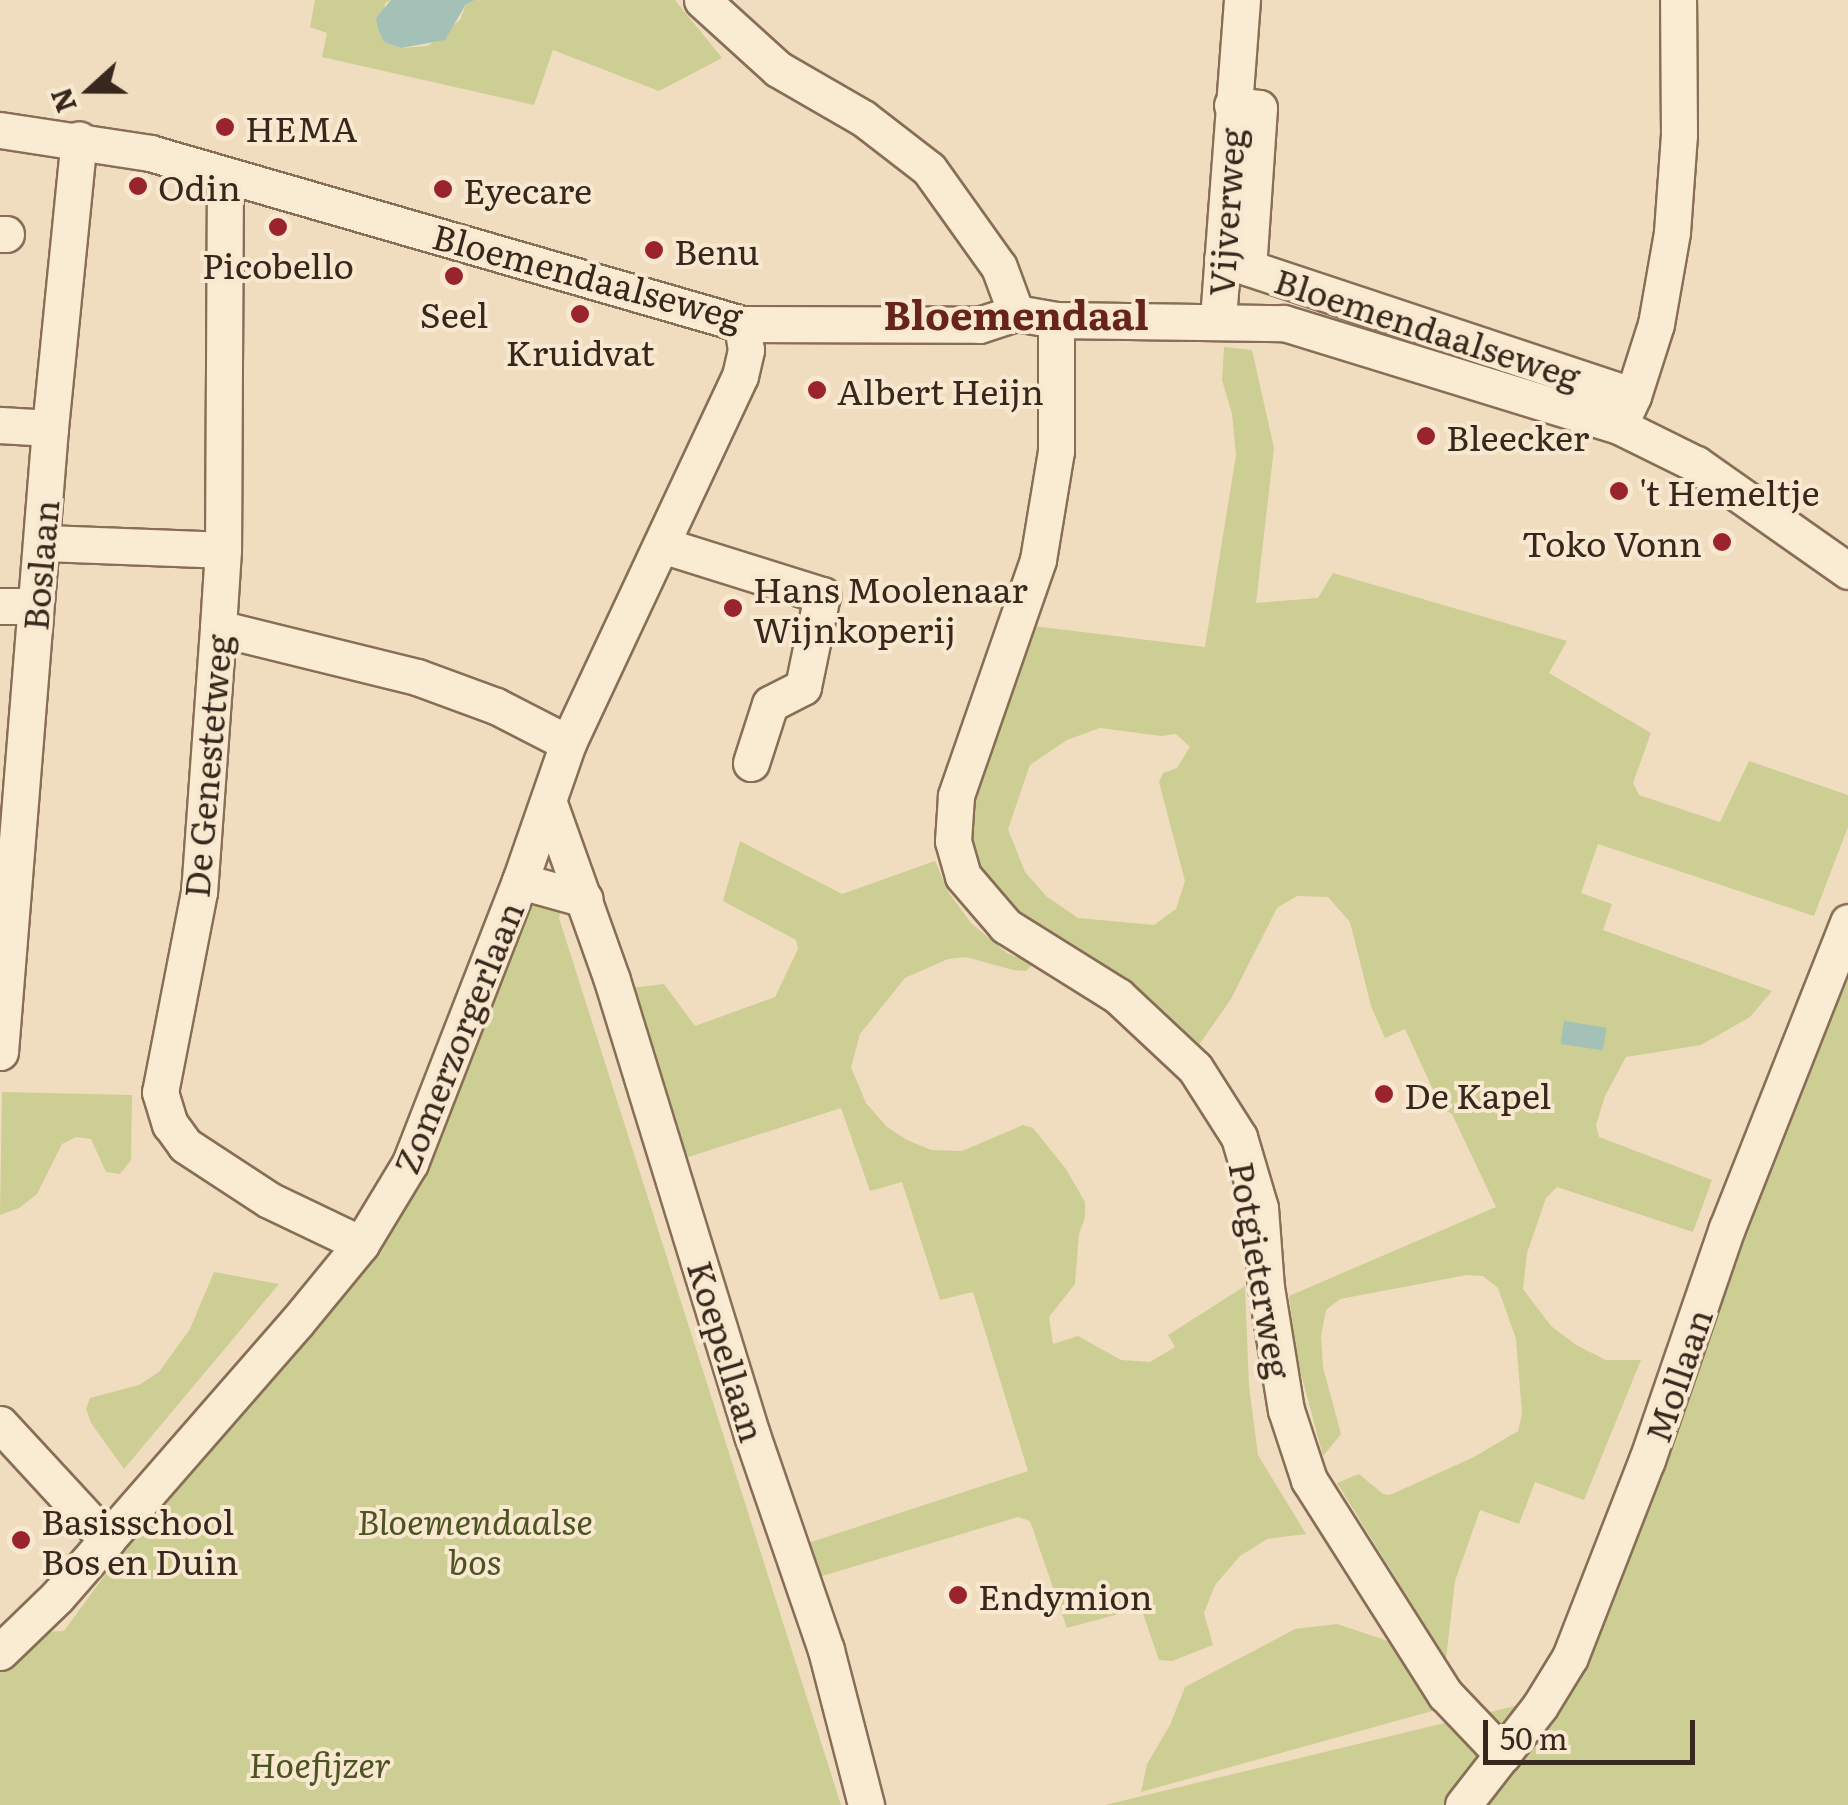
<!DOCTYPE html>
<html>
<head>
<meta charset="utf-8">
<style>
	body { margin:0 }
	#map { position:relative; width:1848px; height:1805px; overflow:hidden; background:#f0ddbf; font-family:Literata,serif }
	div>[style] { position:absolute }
	.green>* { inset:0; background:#ccce93 }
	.water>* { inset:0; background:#a3c1b6; transform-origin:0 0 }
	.roads { filter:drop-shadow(2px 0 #896e57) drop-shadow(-2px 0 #896e57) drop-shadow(0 2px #896e57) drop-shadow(0 -2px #896e57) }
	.minor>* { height:35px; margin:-17.5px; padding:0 17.5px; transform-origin:17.5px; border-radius:17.5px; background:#faebd3 }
	.dots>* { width:28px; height:28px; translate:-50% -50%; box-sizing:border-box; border:5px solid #f7e8cf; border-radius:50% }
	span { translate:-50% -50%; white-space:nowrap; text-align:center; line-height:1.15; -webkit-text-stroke:8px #f7e8cf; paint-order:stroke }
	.poi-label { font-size:35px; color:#38271c }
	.left { translate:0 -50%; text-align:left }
	.right { translate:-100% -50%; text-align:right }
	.street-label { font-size:35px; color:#38271c }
	.park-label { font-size:35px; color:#4c5522; font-style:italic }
	.quarter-label { font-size:40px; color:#66241a; font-weight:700 }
	.north { position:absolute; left:40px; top:40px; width:100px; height:100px; -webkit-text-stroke:8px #f7e8cf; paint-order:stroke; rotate:249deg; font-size:28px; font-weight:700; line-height:40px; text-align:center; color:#38271c }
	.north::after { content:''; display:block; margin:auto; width:35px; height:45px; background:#38271c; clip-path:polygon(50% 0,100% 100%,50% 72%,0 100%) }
	.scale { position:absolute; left:1483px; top:1720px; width:212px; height:45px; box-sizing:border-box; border:5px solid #38271c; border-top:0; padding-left:12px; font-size:30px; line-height:35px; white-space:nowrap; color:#38271c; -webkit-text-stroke:8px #f7e8cf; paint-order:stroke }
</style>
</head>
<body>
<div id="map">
	<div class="green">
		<div style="clip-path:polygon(315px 0,391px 0,385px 3px,384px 42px,401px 48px,428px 46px,460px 20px,466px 4px,475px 0,675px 0,722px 58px,659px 91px,553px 50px,534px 105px,322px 57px,327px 33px,310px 27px)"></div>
		<div style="clip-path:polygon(evenodd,1224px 347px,1252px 350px,1274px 448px,1256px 603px,1318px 598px,1333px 573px,1567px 641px,1549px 673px,1651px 733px,1633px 783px,1639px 795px,1720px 822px,1749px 761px,1848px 795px,1848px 827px,1814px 916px,1598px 844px,1581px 893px,1612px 904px,1603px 930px,1772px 991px,1750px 1017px,1701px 1045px,1626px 1057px,1605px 1096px,1596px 1125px,1599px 1137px,1712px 1180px,1693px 1232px,1557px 1187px,1546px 1198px,1527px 1253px,1523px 1289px,1551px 1326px,1576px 1345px,1606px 1360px,1641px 1360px,1584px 1500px,1535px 1482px,1519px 1524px,1480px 1510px,1455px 1581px,1446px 1659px,1337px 1483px,1359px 1474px,1383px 1494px,1390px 1495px,1474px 1457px,1518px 1431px,1522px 1414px,1516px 1339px,1498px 1288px,1483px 1276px,1467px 1275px,1340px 1299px,1326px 1310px,1321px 1336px,1323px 1367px,1341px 1434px,1323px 1456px,1296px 1355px,1289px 1296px,1496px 1207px,1452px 1114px,1442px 1109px,1405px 1029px,1385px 1038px,1371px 1006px,1350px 922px,1328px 897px,1297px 896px,1277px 908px,1231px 999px,1196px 1049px,1140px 995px,1034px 931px,971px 864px,964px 807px,1025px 625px,1205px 647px,1236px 455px,1232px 414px,1222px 380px,1224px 347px,1100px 728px,1161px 736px,1176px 734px,1190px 747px,1177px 768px,1163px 773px,1159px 782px,1185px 881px,1176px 909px,1154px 925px,1078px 918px,1046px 896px,1025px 872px,1008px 829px,1030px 765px,1067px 740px,1100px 728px)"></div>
		<div style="clip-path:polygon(740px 841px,842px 894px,935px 861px,949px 893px,971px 923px,1007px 953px,1033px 964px,1026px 971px,1013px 970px,966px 957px,948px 959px,905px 978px,860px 1034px,851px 1067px,866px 1103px,887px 1127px,907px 1140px,931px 1150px,962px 1151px,1023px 1125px,1033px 1128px,1066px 1169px,1085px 1202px,1085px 1217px,1079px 1234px,1075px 1284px,1049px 1317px,1053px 1344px,1078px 1336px,1121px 1360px,1150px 1362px,1175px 1347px,1168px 1335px,1245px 1286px,1249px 1386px,1258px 1455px,1306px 1534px,1267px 1539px,1240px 1556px,1215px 1585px,1204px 1613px,1213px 1645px,1172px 1661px,1159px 1660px,1141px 1608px,1067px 1628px,1030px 1521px,1018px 1517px,809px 1580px,799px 1546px,1028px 1471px,973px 1292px,940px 1300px,902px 1182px,870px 1191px,841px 1108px,676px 1161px,621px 989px,664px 984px,695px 1026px,775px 997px,798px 949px,796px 940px,723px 901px)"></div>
		<div style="clip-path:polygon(524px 906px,562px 906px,559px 918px,841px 1805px,0 1805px,0 1671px,43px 1632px,64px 1631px,137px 1531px,367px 1256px)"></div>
		<div style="clip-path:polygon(1848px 940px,1848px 1805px,1105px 1805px,1573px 1692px)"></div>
		<div style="clip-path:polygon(2px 1092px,132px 1095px,131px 1160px,120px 1174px,106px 1172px,91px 1139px,76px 1137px,62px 1144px,37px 1194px,19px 1208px,0 1215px)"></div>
		<div style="clip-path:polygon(214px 1272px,279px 1284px,124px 1469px,91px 1423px,86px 1409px,90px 1398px,139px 1385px,159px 1372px,190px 1329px)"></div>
		<div style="clip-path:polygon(1337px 1624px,1403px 1646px,1443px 1708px,1141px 1792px,1147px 1764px,1170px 1725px,1185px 1687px,1295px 1629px)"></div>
	</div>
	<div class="water">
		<div style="clip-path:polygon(391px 0,475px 0,466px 4px,445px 40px,401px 48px,384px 42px,378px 29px,376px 18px)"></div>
		<div style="left:1564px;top:1021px;width:43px;height:23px;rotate:9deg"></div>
	</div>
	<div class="roads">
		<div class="minor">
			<div style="left:702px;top:0;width:103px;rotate:42.2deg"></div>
			<div style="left:778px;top:69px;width:98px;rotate:30deg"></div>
			<div style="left:863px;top:118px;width:83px;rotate:37.7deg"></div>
			<div style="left:929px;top:169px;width:120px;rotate:54.5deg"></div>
			<div style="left:999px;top:267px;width:49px;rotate:69.7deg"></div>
			<div style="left:1232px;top:105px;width:27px;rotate:6deg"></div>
			<div style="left:1259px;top:108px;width:160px;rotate:93.9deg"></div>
			<div style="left:0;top:130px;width:152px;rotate:8.7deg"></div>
			<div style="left:150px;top:153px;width:616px;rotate:16.11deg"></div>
			<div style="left:742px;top:324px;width:237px;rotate:0.2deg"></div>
			<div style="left:979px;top:325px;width:39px;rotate:-18deg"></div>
			<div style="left:1016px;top:313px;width:41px;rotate:9.9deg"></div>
			<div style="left:1056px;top:320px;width:228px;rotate:0.8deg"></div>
			<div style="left:1284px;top:323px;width:350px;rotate:17.1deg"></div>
			<div style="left:1619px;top:426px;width:86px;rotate:26.3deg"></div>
			<div style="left:1696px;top:464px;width:186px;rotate:35.1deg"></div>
			<div style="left:225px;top:176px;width:374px;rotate:90.3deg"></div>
			<div style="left:223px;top:550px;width:78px;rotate:93.7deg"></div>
			<div style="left:218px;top:628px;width:265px;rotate:94.1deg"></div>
			<div style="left:199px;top:892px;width:204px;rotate:101deg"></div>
			<div style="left:160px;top:1092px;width:34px;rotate:73deg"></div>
			<div style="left:170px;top:1124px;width:26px;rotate:54deg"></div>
			<div style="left:185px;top:1145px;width:100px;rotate:33.2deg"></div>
			<div style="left:269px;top:1200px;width:102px;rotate:25.6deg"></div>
			<div style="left:0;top:234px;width:6px"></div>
			<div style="left:1222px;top:259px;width:433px;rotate:18.4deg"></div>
			<div style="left:1218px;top:319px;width:320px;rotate:-85.7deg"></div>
			<div style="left:1056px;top:320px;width:131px;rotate:90deg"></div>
			<div style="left:1056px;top:451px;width:110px;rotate:99.4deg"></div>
			<div style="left:1038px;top:560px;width:250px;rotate:109.2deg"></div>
			<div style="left:956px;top:796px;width:45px;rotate:93.8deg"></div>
			<div style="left:953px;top:841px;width:36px;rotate:74deg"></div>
			<div style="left:963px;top:876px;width:66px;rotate:49.3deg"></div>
			<div style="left:1006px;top:926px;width:132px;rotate:32deg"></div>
			<div style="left:1118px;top:996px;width:105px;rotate:43.1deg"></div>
			<div style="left:1195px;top:1068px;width:82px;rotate:57.5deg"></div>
			<div style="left:1239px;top:1137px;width:74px;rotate:73.5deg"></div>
			<div style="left:1260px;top:1208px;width:79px;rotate:85.7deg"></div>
			<div style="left:1266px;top:1287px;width:125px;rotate:80.8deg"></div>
			<div style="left:1286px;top:1410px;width:74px;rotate:71.8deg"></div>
			<div style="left:1309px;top:1480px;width:254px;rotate:57.6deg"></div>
			<div style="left:1445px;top:1694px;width:84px;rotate:46.4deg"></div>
			<div style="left:0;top:425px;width:50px;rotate:3.4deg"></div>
			<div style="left:1619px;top:426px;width:33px;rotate:-65deg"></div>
			<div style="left:1633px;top:396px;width:76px;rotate:-72.3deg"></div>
			<div style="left:1656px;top:324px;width:93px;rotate:-80.1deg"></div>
			<div style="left:1672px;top:232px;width:97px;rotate:-85.9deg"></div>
			<div style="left:1679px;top:135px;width:135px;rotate:-90.4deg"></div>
			<div style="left:43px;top:543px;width:180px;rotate:2.2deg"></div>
			<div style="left:662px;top:545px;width:168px;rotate:17.4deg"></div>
			<div style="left:822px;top:595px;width:94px;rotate:101.7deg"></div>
			<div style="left:803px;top:687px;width:37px;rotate:153deg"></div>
			<div style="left:770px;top:704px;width:62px;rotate:107.9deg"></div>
			<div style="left:0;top:606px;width:34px"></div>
			<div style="left:218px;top:628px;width:205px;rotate:13.8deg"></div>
			<div style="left:417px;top:677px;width:84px;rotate:20.2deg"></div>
			<div style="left:496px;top:706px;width:81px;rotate:27.2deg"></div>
			<div style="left:549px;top:803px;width:188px;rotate:70.4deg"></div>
			<div style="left:612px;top:980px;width:476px;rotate:72.9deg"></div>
			<div style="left:752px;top:1435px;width:227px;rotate:71deg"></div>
			<div style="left:826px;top:1650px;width:160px;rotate:75.5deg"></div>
			<div style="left:520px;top:881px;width:67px;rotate:15.5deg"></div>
			<div style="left:0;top:1052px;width:626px;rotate:-85.42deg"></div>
			<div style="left:50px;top:428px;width:290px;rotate:-84.3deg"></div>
			<div style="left:0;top:1424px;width:158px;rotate:47.3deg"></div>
			<div style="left:0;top:1652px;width:79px;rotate:-44deg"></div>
			<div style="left:57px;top:1597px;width:365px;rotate:-48.9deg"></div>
			<div style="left:297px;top:1322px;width:101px;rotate:-50.6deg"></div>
			<div style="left:361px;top:1244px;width:95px;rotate:-58.8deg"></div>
			<div style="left:410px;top:1163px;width:303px;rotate:-68.7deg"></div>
			<div style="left:520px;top:881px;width:146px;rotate:-70.8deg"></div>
			<div style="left:568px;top:743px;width:405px;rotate:-64.9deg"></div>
			<div style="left:740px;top:376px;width:27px;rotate:-77deg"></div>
			<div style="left:746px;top:350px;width:26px;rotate:-99deg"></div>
			<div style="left:1463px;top:1805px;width:125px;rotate:-52.1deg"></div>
			<div style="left:1540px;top:1706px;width:57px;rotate:-58.5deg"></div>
			<div style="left:1570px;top:1657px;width:212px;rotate:-68.7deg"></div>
			<div style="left:1647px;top:1460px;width:245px;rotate:-71deg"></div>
			<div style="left:1727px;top:1228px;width:329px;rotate:-68.4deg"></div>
		</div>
	</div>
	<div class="dots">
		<div style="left:225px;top:127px;background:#9a242e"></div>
		<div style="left:138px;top:186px;background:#9a242e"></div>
		<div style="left:443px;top:189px;background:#9a242e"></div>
		<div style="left:278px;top:227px;background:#9a242e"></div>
		<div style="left:654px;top:250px;background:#9a242e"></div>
		<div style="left:454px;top:276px;background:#9a242e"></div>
		<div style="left:580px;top:314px;background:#9a242e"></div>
		<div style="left:817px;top:390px;background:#9a242e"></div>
		<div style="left:1426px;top:436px;background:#9a242e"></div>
		<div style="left:1619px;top:491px;background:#9a242e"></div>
		<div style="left:1722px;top:542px;background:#9a242e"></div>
		<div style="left:733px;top:608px;background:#9a242e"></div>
		<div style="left:1384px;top:1094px;background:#9a242e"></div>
		<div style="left:21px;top:1540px;background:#9a242e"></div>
		<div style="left:958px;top:1595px;background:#9a242e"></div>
	</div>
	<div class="poi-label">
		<span class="left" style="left:245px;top:127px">HEMA</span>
		<span class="left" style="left:158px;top:186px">Odin</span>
		<span class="left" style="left:463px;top:189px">Eyecare</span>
		<span class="left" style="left:674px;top:250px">Benu</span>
		<span style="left:278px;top:264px">Picobello</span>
		<span style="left:454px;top:313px">Seel</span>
		<span style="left:580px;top:351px">Kruidvat</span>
		<span class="left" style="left:837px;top:390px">Albert Heijn</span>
		<span class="left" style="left:1446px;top:436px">Bleecker</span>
		<span class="left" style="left:1639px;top:491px">'t Hemeltje</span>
		<span class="right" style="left:1702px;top:542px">Toko Vonn</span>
		<span class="left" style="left:753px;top:608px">Hans Moolenaar<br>Wijnkoperij</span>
		<span class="left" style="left:1404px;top:1094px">De Kapel</span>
		<span class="left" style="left:41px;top:1540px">Basisschool<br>Bos en Duin</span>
		<span class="left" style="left:978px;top:1595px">Endymion</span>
	</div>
	<div class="street-label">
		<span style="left:1225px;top:212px;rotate:-86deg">Vijverweg</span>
		<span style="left:588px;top:275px;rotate:15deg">Bloemendaalseweg</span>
		<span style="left:1428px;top:327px;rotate:18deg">Bloemendaalseweg</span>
		<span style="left:39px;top:565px;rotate:-85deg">Boslaan</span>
		<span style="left:206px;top:766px;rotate:-85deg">De Genestetweg</span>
		<span style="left:457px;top:1037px;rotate:-68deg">Zomerzorgerlaan</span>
		<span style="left:1262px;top:1270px;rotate:80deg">Potgieterweg</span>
		<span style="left:728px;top:1351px;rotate:73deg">Koepellaan</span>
		<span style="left:1677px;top:1375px;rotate:-71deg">Mollaan</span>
	</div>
	<div class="park-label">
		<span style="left:475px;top:1540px">Bloemendaalse<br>bos</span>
		<span style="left:320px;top:1763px">Hoefijzer</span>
	</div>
	<div class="quarter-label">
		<span style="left:1016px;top:313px">Bloemendaal</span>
	</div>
	<div class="north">N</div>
	<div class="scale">50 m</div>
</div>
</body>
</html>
